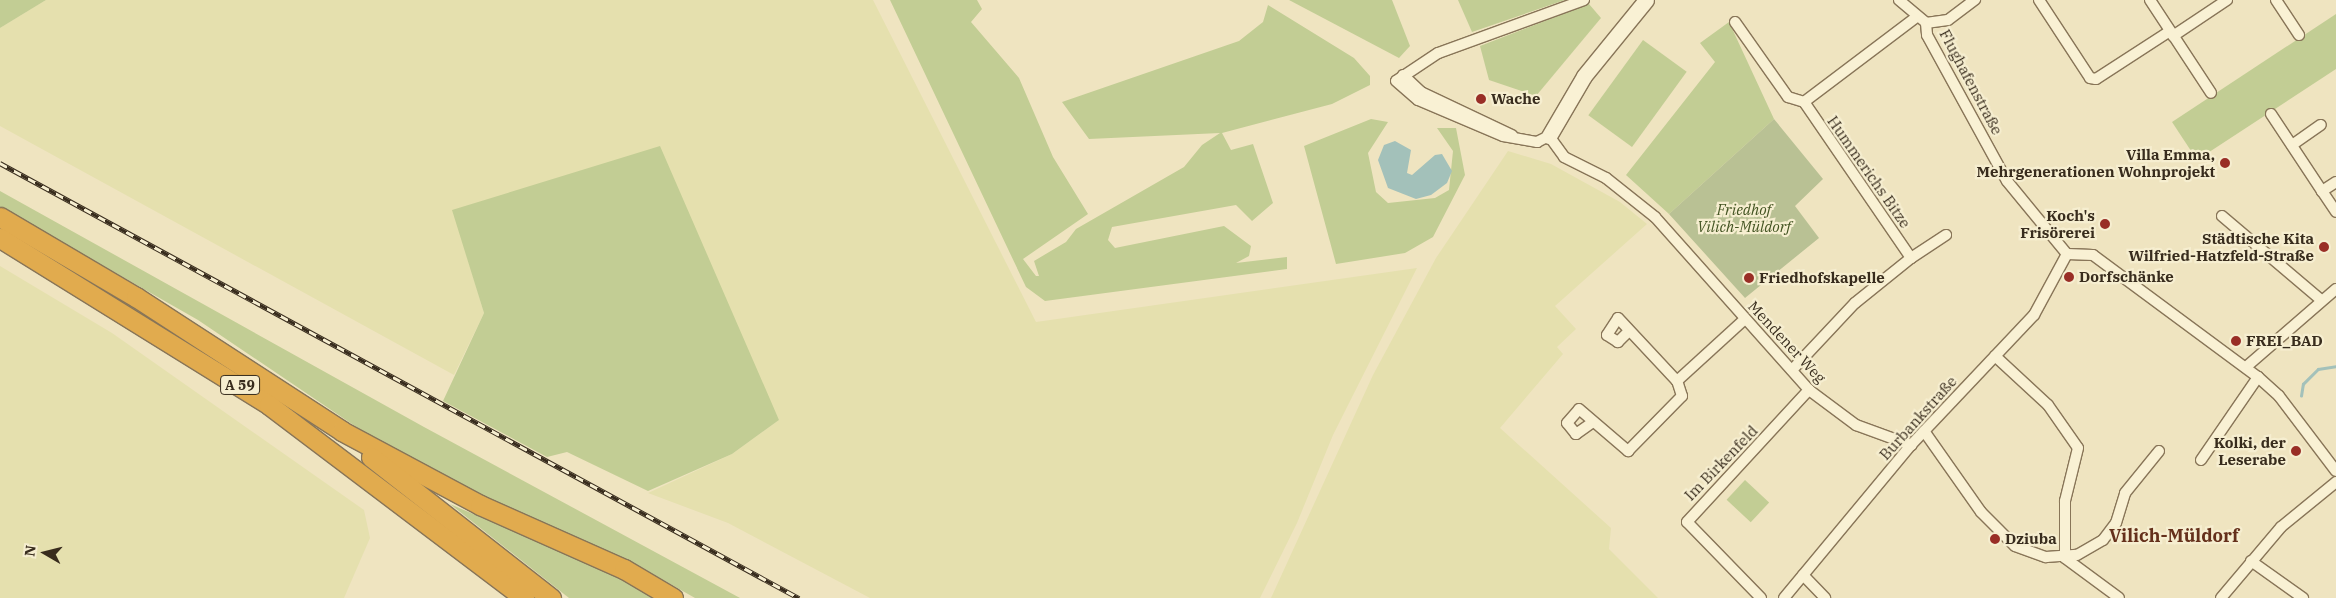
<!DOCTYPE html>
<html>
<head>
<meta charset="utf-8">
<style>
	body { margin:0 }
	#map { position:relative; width:2336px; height:598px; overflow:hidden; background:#efe4c0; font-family:"IBM Plex Serif",serif }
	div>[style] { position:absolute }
	.farmland>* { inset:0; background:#e5e0ae }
	.green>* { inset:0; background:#c2cd94; transform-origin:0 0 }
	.cemetery>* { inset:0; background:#b9c194 }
	.water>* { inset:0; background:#a3c1ba }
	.stream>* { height:2.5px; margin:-1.25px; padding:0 1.25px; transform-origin:1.25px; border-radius:1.25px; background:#a3c1ba }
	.roads { filter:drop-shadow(1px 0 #887558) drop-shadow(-1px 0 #887558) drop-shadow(0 1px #887558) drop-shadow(0 -1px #887558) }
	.street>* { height:10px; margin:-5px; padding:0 5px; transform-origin:5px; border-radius:5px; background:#f9f1d4 }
	.secondary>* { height:15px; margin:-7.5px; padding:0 7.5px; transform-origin:7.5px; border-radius:7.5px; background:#f9f1d4 }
	.highway>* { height:19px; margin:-9.5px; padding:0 9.5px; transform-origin:9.5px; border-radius:9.5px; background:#e1ab4e }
	.rail>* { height:4.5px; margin-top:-2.25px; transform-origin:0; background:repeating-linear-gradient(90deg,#f6eed0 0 8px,#382c1d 0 16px); box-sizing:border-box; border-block:1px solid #382c1d }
	.dots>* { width:14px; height:14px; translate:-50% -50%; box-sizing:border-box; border:2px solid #f6eed0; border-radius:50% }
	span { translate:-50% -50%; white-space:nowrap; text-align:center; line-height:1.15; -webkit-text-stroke:4.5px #f6eed0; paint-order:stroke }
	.shield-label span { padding:1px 4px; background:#f6eed0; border:1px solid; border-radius:4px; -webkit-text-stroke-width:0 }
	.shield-label { font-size:14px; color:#382c1d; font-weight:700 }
	.street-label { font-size:15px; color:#382c1d }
	.poi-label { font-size:15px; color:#382c1d; font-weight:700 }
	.left { translate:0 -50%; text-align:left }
	.right { translate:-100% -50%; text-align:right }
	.park-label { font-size:15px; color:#445523; font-style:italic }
	.quarter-label { font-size:18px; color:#65301b; font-weight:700 }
	.north { position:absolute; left:20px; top:528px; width:50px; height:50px; -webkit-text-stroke:4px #f6eed0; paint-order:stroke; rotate:278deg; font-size:14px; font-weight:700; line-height:20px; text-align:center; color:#382c1d }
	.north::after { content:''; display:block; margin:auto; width:18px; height:22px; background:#382c1d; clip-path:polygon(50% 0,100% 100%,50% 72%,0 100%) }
</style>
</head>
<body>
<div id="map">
	<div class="farmland">
		<div style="clip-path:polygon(46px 0,873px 0,1036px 322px,1417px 268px,1333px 435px,1297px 523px,1260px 598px,870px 598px,728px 523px,648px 493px,732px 454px,779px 420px,766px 395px,453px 210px,484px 313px,454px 375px,0 126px,0 28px)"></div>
		<div style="clip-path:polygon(1508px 151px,1551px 164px,1620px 202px,1647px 224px,1555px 306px,1576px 329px,1557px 347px,1563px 354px,1500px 428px,1611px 528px,1609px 549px,1658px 598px,1271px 598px,1373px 375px,1436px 258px)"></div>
		<div style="clip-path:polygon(0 266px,112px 333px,364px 510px,370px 538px,344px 598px,0 598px)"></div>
	</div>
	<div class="green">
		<div style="clip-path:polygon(0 0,46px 0,0 28px)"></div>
		<div style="clip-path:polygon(890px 0,977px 0,982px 9px,971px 22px,1019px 78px,1053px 157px,1088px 214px,1023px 259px,1036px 276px,1039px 276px,1034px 261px,1066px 242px,1076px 229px,1184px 167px,1202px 145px,1220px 133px,1089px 139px,1062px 102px,1239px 41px,1263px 22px,1268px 5px,1354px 58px,1370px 76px,1370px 85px,1332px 104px,1222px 133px,1231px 150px,1253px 144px,1273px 203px,1252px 221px,1236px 205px,1112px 227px,1108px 240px,1115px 248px,1224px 226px,1251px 246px,1249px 256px,1236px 263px,1287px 257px,1287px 269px,1045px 301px,1026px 287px)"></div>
		<div style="clip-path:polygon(1289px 0,1392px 0,1410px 46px,1399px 58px)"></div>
		<div style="clip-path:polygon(1458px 0,1565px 0,1472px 32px)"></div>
		<div style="clip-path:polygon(1589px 4px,1601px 18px,1536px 96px,1489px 80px,1480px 46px)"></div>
		<div style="clip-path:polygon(2336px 14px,2336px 69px,2197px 160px,2172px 122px)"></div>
		<div style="clip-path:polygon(1729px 22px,1774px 119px,1669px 214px,1626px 175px,1715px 62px,1700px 43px)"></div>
		<div style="left:1643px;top:40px;width:54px;height:93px;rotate:36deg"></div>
		<div style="clip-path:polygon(1371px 119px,1388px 122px,1368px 153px,1376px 192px,1388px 203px,1435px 198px,1449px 190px,1453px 151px,1437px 128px,1456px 128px,1465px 175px,1433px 237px,1405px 253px,1336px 264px,1304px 146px)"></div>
		<div style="clip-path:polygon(660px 146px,779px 420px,732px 454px,648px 491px,567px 452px,547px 457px,443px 401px,484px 313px,452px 210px)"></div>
		<div style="clip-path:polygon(0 191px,424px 427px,740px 598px,695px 598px,630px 561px,474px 494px,377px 441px,198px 320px,0 207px)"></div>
		<div style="left:1745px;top:480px;width:33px;height:27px;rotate:43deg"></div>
		<div style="clip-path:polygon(450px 504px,631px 582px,659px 598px,569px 598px)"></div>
	</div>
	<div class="cemetery">
		<div style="clip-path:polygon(1774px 119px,1823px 179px,1795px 206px,1819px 238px,1745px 298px,1669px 214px)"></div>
	</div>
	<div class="water">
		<div style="clip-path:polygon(1395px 141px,1411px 150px,1407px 173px,1412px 175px,1435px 155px,1442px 154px,1452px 171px,1447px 183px,1431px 195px,1416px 199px,1388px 188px,1378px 160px,1384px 145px)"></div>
	</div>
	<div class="stream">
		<div style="left:2301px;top:396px;width:12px;rotate:-81deg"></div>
		<div style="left:2303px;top:384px;width:21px;rotate:-45deg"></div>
		<div style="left:2318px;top:369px;width:18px;rotate:-9deg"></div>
	</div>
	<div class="roads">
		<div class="street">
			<div style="left:1584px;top:0;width:155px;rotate:160deg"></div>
			<div style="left:1438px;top:53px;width:50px;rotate:146.3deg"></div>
			<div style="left:1396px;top:81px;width:29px;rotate:41deg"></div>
			<div style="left:1418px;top:100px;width:92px;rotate:23deg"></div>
			<div style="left:1503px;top:136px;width:35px;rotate:10deg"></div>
			<div style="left:1537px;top:142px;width:13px;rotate:-27deg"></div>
			<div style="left:1549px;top:136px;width:26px;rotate:54deg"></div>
			<div style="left:1564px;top:157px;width:47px;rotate:26.6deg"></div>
			<div style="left:1606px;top:178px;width:63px;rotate:38.5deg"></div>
			<div style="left:1655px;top:217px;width:232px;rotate:48.3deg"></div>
			<div style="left:1809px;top:390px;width:59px;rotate:36.7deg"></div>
			<div style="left:1856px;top:425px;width:59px;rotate:20deg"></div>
			<div style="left:1899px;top:0;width:35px;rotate:40deg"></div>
			<div style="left:1926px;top:23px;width:12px;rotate:85deg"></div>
			<div style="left:1927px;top:35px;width:166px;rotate:61.3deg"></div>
			<div style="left:2007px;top:181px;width:94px;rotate:50.6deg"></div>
			<div style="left:2039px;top:0;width:93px;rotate:56.8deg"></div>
			<div style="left:2090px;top:78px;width:6px;rotate:9deg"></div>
			<div style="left:2096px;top:79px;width:88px;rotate:-33deg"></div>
			<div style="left:2150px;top:0;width:111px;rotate:56.7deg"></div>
			<div style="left:2276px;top:0;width:42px;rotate:56.7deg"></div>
			<div style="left:1735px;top:22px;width:92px;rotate:54.8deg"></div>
			<div style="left:1788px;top:97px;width:17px;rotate:17deg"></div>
			<div style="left:1926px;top:23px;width:22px;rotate:-8deg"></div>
			<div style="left:1948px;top:20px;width:34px;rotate:-37deg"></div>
			<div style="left:2173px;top:36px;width:65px;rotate:-33.7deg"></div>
			<div style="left:1403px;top:75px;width:25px;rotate:43deg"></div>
			<div style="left:1421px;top:92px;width:101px;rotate:25.3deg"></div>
			<div style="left:2271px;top:114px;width:92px;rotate:56.5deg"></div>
			<div style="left:2292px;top:145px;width:35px;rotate:-35deg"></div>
			<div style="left:2336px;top:182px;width:17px;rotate:147deg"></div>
			<div style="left:2322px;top:191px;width:25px;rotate:56deg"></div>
			<div style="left:2222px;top:216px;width:128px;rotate:40.3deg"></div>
			<div style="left:2067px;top:254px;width:26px;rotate:2deg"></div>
			<div style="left:2093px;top:255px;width:205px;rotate:36.5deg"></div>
			<div style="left:2258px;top:377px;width:28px;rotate:42deg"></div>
			<div style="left:2279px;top:396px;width:94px;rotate:52.8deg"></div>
			<div style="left:1911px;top:258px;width:42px;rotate:-33.3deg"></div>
			<div style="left:1629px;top:331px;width:16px;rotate:135deg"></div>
			<div style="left:1618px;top:342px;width:13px;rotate:-148deg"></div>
			<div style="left:1607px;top:335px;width:20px;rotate:-57deg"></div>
			<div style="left:1618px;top:318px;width:86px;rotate:46.9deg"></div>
			<div style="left:1995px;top:356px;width:72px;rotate:42.8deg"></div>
			<div style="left:2048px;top:405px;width:52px;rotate:55.1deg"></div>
			<div style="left:2078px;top:448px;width:55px;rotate:103.8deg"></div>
			<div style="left:2065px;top:501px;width:57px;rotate:90deg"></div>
			<div style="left:2246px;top:367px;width:119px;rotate:-40.9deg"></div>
			<div style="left:1792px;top:370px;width:92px;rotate:-46.8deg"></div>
			<div style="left:1855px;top:303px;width:72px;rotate:-38.8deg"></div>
			<div style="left:1911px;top:258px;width:189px;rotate:-124.4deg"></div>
			<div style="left:1804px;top:102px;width:139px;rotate:-37.1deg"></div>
			<div style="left:1593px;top:422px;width:21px;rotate:145deg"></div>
			<div style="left:1576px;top:434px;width:14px;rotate:-129deg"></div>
			<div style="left:1567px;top:423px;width:18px;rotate:-49deg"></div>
			<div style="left:1579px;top:409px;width:65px;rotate:40.6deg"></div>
			<div style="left:1628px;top:451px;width:77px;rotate:-45.5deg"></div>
			<div style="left:1682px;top:396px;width:16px;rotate:-108deg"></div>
			<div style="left:1677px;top:381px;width:92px;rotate:-42.4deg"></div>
			<div style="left:1924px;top:431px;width:99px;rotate:54.9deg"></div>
			<div style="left:1981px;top:512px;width:48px;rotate:45deg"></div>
			<div style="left:2015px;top:546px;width:33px;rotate:20deg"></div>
			<div style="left:2046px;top:557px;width:31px;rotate:-4deg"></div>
			<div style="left:2077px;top:555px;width:30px;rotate:-30deg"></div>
			<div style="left:2103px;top:540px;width:21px;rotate:-53deg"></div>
			<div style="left:2116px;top:523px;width:31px;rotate:-73deg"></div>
			<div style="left:2125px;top:493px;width:54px;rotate:-51deg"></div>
			<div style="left:2201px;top:460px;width:101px;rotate:-55.5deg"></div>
			<div style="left:2065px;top:558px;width:67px;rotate:36.5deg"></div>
			<div style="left:2251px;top:561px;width:64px;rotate:35.4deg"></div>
			<div style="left:1803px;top:575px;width:32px;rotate:46deg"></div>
			<div style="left:1761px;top:598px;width:106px;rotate:-134.2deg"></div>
			<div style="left:1687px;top:522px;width:180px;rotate:-47.3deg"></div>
			<div style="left:1784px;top:598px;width:199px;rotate:-50.3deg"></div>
			<div style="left:1911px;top:445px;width:179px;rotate:-46.6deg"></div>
			<div style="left:2034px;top:315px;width:69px;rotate:-61.6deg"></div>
			<div style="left:2221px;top:598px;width:93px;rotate:-49.8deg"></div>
			<div style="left:2281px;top:527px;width:71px;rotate:-39.3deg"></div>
		</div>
		<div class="secondary">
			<div style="left:1549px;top:136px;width:69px;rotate:-59.7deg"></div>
			<div style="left:1584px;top:76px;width:98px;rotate:-50.8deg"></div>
		</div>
		<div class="highway">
			<div style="left:0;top:217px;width:158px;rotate:30.5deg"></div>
			<div style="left:136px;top:297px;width:246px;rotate:33deg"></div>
			<div style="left:342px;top:431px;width:157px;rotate:28.2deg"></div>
			<div style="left:480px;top:505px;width:158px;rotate:24deg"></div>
			<div style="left:624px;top:569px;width:57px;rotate:30.6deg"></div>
			<div style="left:0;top:238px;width:317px;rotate:31.8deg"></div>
			<div style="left:269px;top:405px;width:320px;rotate:37.1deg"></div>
			<div style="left:371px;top:457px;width:229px;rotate:38.1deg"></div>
		</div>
	</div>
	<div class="rail">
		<div style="left:0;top:163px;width:910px;rotate:28.57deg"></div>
	</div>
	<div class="dots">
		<div style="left:1481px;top:99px;background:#992e26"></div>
		<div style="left:2225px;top:163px;background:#992e26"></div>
		<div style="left:2105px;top:224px;background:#992e26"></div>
		<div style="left:2324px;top:247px;background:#992e26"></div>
		<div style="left:2069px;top:277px;background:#992e26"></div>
		<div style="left:1749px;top:278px;background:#992e26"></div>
		<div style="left:2236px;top:341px;background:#992e26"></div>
		<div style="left:2296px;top:451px;background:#992e26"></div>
		<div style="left:1995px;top:539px;background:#992e26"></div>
	</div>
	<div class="shield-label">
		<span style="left:240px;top:385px">A 59</span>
	</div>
	<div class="street-label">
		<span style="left:1971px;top:82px;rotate:62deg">Flughafenstraße</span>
		<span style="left:1869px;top:172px;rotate:55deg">Hummerichs Bitze</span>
		<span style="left:1787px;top:342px;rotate:47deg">Mendener Weg</span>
		<span style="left:1918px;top:418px;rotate:-48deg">Burbankstraße</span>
		<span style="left:1721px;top:463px;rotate:-46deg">Im Birkenfeld</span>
	</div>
	<div class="poi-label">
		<span class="left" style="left:1491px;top:99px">Wache</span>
		<span class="right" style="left:2215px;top:163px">Villa Emma,<br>Mehrgenerationen Wohnprojekt</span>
		<span class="right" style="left:2095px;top:224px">Koch's<br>Frisörerei</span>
		<span class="right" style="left:2314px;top:247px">Städtische Kita<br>Wilfried-Hatzfeld-Straße</span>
		<span class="left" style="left:2079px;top:277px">Dorfschänke</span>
		<span class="left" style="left:1759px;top:278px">Friedhofskapelle</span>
		<span class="left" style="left:2246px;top:341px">FREI_BAD</span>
		<span class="right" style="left:2286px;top:451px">Kolki, der<br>Leserabe</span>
		<span class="left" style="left:2005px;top:539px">Dziuba</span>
	</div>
	<div class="park-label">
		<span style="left:1744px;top:218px">Friedhof<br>Vilich-Müldorf</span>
	</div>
	<div class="quarter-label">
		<span style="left:2174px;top:536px">Vilich-Müldorf</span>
	</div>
	<div class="north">N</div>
</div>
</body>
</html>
